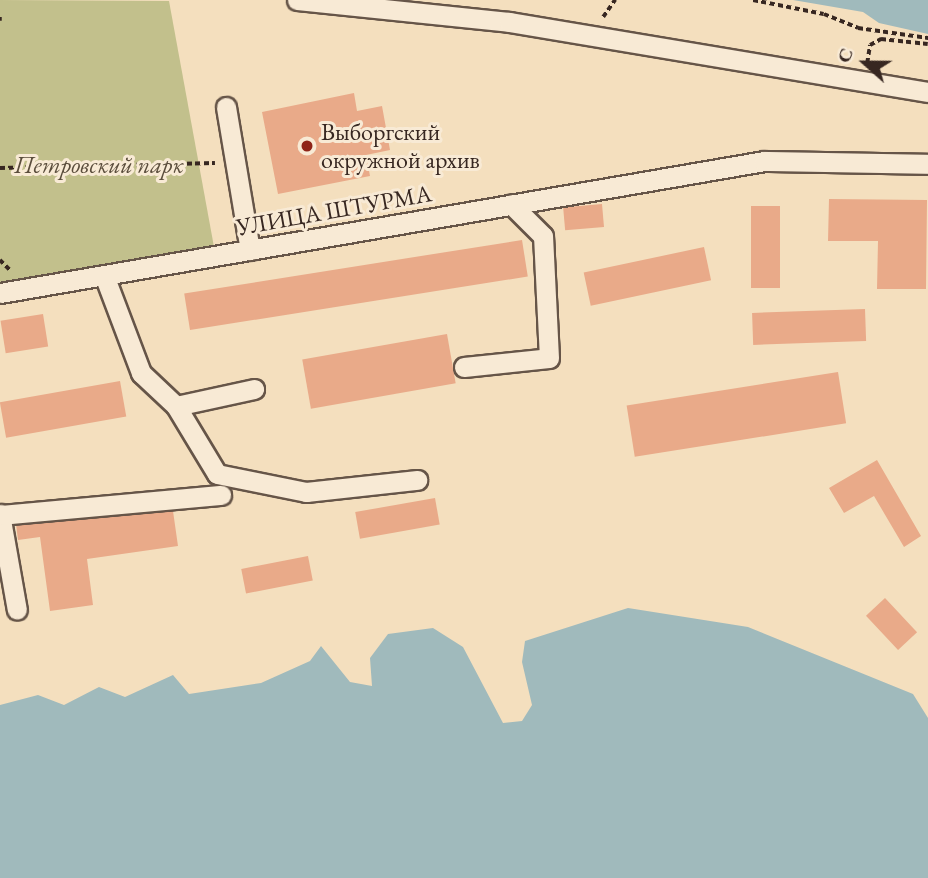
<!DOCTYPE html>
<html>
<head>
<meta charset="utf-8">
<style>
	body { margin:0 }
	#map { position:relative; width:928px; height:878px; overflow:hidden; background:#f4dfbe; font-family:"EB Garamond",serif }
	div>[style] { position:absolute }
	.green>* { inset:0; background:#c2c08c }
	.water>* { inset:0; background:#a0babc }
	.building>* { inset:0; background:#e9aa89; transform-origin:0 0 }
	.path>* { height:3.5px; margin-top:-1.75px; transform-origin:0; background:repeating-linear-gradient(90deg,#372721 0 5px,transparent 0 8.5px) }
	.roads { filter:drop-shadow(2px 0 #665548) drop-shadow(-2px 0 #665548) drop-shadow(0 2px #665548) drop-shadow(0 -2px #665548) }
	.minor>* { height:19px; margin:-9.5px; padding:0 9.5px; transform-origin:9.5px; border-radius:9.5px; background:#f8ead5 }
	.dots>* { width:19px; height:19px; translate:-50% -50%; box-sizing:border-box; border:4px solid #f8ead5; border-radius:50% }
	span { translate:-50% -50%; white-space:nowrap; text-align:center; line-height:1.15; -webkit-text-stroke:6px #f8ead5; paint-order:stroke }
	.poi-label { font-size:24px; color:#372721 }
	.left { translate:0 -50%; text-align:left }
	.park-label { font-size:24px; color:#5a4d3c; font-style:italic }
	.street-label { font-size:24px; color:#372721 }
	.north { position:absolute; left:830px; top:28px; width:70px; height:70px; -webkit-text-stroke:5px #f8ead5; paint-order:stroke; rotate:291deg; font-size:19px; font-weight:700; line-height:28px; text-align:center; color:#372721 }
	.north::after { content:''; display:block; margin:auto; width:24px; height:32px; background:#372721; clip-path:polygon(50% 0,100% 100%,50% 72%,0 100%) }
</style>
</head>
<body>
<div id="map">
	<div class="green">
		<div style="clip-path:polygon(0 0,169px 1px,214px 247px,0 284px)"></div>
	</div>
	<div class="water">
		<div style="clip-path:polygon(793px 0,928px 0,928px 34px,879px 23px,863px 12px)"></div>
		<div style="clip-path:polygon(628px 608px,748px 627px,913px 694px,928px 718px,928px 878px,0 878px,0 705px,38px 695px,64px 705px,99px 687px,125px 697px,173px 675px,189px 694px,261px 683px,310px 661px,321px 646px,350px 682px,372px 686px,370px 658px,388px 634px,433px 628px,463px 647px,503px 723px,522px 721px,532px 705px,522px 662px,525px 641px)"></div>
	</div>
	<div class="building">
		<div style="clip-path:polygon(354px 93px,357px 111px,382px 106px,390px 150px,366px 155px,370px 176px,278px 194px,262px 112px)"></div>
		<div style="clip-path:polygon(829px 199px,927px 200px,926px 289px,877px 289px,878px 241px,828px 241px)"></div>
		<div style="left:602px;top:204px;width:23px;height:39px;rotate:85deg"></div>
		<div style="left:751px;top:206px;width:29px;height:82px"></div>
		<div style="left:522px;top:240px;width:37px;height:342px;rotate:81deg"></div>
		<div style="left:704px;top:247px;width:34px;height:123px;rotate:78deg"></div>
		<div style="left:865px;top:309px;width:32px;height:113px;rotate:88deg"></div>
		<div style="left:43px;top:314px;width:33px;height:43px;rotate:81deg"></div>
		<div style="left:447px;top:334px;width:50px;height:147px;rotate:80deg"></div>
		<div style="left:838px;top:372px;width:52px;height:214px;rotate:81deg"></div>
		<div style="left:120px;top:381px;width:36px;height:122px;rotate:80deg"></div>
		<div style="clip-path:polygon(877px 460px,921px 536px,904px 547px,874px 496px,844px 513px,829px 488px)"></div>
		<div style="left:435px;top:498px;width:27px;height:81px;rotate:80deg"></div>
		<div style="clip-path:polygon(172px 504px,178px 546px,87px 559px,93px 605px,50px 611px,40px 537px,18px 540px,15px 516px,51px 511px,52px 520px)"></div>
		<div style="left:308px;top:556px;width:25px;height:68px;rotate:79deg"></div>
		<div style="left:885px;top:598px;width:47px;height:26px;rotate:47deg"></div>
	</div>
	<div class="path">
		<div style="left:753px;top:0;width:72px;rotate:11.2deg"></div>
		<div style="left:824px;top:14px;width:37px;rotate:22deg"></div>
		<div style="left:858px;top:28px;width:71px;rotate:8.1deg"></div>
		<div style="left:0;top:17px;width:4px;rotate:90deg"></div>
		<div style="left:603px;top:17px;width:21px;rotate:-55deg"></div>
		<div style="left:867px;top:63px;width:18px;rotate:-81deg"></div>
		<div style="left:870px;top:45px;width:13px;rotate:-29deg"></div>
		<div style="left:881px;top:39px;width:47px;rotate:6.1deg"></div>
		<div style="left:0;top:168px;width:215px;rotate:-1.3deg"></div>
		<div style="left:0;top:260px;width:16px;rotate:45deg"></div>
	</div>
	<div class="roads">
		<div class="minor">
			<div style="left:297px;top:0;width:213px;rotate:5.9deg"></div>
			<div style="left:509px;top:22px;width:425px;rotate:9.5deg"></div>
			<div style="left:226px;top:107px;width:145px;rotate:80.5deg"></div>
			<div style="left:104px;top:275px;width:105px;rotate:69.3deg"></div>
			<div style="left:141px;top:373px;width:48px;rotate:43.3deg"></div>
			<div style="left:176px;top:406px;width:80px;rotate:-12.3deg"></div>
			<div style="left:0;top:293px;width:775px;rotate:-9.8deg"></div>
			<div style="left:764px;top:161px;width:164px;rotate:1deg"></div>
			<div style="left:464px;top:367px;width:85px;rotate:-6deg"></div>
			<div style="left:549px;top:358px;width:122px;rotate:-92.8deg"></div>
			<div style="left:543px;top:236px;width:45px;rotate:-135deg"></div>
			<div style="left:176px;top:406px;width:79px;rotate:58.9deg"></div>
			<div style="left:217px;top:474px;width:91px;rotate:11.4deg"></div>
			<div style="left:306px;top:492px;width:112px;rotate:-6.2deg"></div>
			<div style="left:0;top:514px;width:97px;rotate:80deg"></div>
			<div style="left:0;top:515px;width:222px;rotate:-5.2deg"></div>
		</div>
	</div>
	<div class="dots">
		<div style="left:307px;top:146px;background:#8f2418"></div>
	</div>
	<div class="poi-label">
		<span class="left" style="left:321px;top:146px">Выборгский<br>окружной архив</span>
	</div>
	<div class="park-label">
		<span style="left:99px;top:165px">Петровский парк</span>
	</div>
	<div class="street-label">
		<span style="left:334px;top:210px;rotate:-10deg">УЛИЦА ШТУРМА</span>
	</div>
	<div class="north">С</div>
</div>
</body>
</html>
